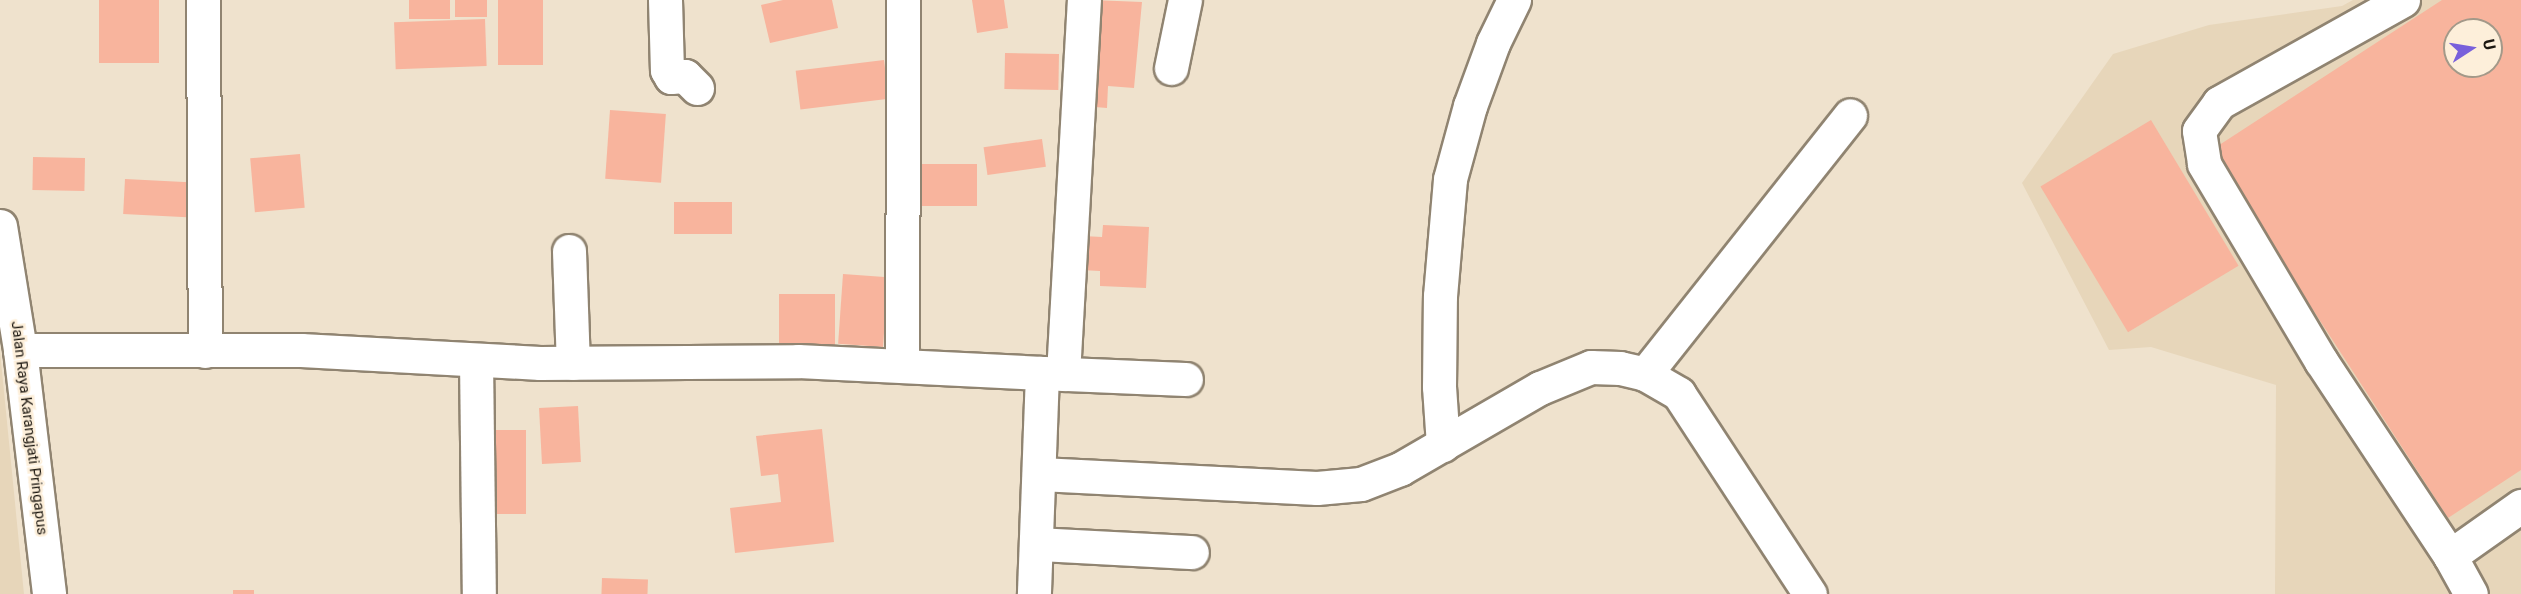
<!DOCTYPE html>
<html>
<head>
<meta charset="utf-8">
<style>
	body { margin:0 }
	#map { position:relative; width:2521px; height:594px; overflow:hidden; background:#efe2cd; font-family:Roboto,sans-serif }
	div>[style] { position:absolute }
	.built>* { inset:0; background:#e7d6ba }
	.building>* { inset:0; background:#f8b49d; transform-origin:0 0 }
	.roads { filter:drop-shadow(2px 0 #908471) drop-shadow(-2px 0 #908471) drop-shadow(0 2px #908471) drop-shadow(0 -2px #908471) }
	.minor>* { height:33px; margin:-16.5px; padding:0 16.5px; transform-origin:16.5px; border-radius:16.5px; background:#fff }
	span { translate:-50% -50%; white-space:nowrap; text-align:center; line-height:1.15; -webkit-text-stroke:5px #fdefda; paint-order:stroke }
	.street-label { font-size:15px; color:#1c1710 }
	.north { position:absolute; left:2443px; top:18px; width:60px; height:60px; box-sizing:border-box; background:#fdefda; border:2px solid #a39989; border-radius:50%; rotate:78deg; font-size:16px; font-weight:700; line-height:24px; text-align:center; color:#1c1710 }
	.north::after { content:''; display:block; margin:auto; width:21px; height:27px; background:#7960db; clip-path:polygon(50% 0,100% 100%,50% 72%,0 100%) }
</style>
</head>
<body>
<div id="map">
	<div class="built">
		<div style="clip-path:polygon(evenodd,2353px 0,2521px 0,2521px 594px,2275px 594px,2276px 385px,2151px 347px,2109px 350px,2022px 183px,2113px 54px,2209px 25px,2342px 6px,2353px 0,2455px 30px,2491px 30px,2491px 66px,2455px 66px,2455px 30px)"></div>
		<div style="clip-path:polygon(0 348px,0 351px,24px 594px,0 594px)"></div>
	</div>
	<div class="building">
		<div style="left:99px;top:0;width:60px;height:63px"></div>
		<div style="left:409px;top:0;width:41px;height:19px"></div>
		<div style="left:455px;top:0;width:32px;height:17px"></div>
		<div style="left:498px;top:0;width:45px;height:65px"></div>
		<div style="clip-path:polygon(783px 0,832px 0,838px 28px,770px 43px,761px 5px)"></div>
		<div style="clip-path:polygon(972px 0,1004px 0,1008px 28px,977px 33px)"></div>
		<div style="clip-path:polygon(1092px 0,1142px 2px,1134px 88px,1108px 86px,1107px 108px,1083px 106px)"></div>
		<div style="clip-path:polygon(evenodd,2442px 0,2521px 0,2521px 470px,2448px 518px,2210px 151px,2442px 0,2455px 30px,2491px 30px,2491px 66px,2455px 66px,2455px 30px)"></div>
		<div style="left:485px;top:19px;width:47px;height:91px;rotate:88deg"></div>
		<div style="left:1005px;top:53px;width:54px;height:36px;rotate:1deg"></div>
		<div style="left:884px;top:60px;width:39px;height:89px;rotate:83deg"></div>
		<div style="left:610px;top:110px;width:56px;height:69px;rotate:4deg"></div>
		<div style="left:2151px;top:120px;width:170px;height:129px;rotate:59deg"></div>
		<div style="left:1042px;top:139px;width:28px;height:59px;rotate:82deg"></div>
		<div style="left:300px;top:154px;width:54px;height:50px;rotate:85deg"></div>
		<div style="left:33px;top:157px;width:52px;height:33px;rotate:1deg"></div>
		<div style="left:977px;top:164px;width:42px;height:64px;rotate:90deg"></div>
		<div style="left:125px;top:179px;width:74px;height:35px;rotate:3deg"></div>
		<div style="left:674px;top:202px;width:58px;height:32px"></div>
		<div style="clip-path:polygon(1103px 225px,1149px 227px,1146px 288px,1100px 286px,1100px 271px,1081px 270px,1083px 236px,1102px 237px)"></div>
		<div style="left:843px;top:274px;width:45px;height:70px;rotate:4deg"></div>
		<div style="left:779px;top:294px;width:56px;height:60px"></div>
		<div style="left:578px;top:406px;width:56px;height:39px;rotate:87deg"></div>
		<div style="clip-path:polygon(822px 429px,834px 542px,735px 553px,730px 508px,781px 502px,778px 474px,761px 476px,756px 436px)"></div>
		<div style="left:526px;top:430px;width:84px;height:40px;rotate:90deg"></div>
		<div style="left:602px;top:578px;width:46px;height:16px;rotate:2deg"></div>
		<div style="left:233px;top:590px;width:21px;height:4px"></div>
	</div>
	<div class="roads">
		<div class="minor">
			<div style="left:203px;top:0;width:351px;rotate:89.7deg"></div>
			<div style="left:665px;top:0;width:70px;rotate:88.4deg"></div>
			<div style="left:667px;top:70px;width:8px;rotate:60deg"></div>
			<div style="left:671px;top:77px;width:14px;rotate:-4deg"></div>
			<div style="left:685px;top:76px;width:17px;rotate:45deg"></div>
			<div style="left:2403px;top:0;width:211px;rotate:150.8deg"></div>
			<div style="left:2219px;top:103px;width:34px;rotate:126deg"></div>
			<div style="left:2199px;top:131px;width:33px;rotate:81deg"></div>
			<div style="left:2204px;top:164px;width:229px;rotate:59.3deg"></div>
			<div style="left:2321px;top:361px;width:234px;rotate:56.5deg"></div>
			<div style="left:2450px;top:556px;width:43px;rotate:61.1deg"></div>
			<div style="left:1171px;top:68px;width:69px;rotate:-78.4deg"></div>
			<div style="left:0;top:226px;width:126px;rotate:80.8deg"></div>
			<div style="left:20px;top:350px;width:246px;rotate:83.2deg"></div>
			<div style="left:569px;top:251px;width:112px;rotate:88deg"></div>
			<div style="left:20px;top:350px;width:281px"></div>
			<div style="left:301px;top:350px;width:239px;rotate:3.1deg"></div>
			<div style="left:540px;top:363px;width:258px;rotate:-0.4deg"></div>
			<div style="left:798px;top:361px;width:244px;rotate:2.8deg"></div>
			<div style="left:1042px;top:373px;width:221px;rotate:92.1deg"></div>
			<div style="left:476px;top:360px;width:234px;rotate:89.3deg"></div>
			<div style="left:902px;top:364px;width:364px;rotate:-89.8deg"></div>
			<div style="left:1042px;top:373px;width:144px;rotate:2.4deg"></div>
			<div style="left:1063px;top:374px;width:375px;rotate:-86.8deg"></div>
			<div style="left:1645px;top:374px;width:330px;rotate:-51.6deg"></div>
			<div style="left:1443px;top:445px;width:58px;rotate:-93.9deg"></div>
			<div style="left:1439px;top:387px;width:91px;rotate:-89.4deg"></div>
			<div style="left:1440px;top:296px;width:117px;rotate:-85.1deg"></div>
			<div style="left:1450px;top:179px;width:76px;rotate:-74.7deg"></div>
			<div style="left:1470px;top:106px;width:67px;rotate:-69.9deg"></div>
			<div style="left:1493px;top:43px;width:48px;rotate:-64deg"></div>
			<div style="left:1040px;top:474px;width:277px;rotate:2.9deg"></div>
			<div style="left:1317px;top:488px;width:44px;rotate:-5.2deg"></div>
			<div style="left:1361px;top:484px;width:42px;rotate:-21deg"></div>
			<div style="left:1400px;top:469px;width:162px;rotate:-30.1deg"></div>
			<div style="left:1540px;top:388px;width:55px;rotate:-22.4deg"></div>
			<div style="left:1591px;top:367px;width:29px;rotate:2deg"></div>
			<div style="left:1620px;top:368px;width:26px;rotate:13deg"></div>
			<div style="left:1645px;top:374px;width:39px;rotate:30deg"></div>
			<div style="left:1679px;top:394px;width:239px;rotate:56.8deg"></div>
			<div style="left:1038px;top:544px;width:154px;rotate:3deg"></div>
			<div style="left:2450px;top:556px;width:87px;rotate:-35.2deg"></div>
		</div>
	</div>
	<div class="street-label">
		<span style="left:29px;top:428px;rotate:83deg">Jalan Raya Karangjati Pringapus</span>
	</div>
	<div class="north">U</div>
</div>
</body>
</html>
